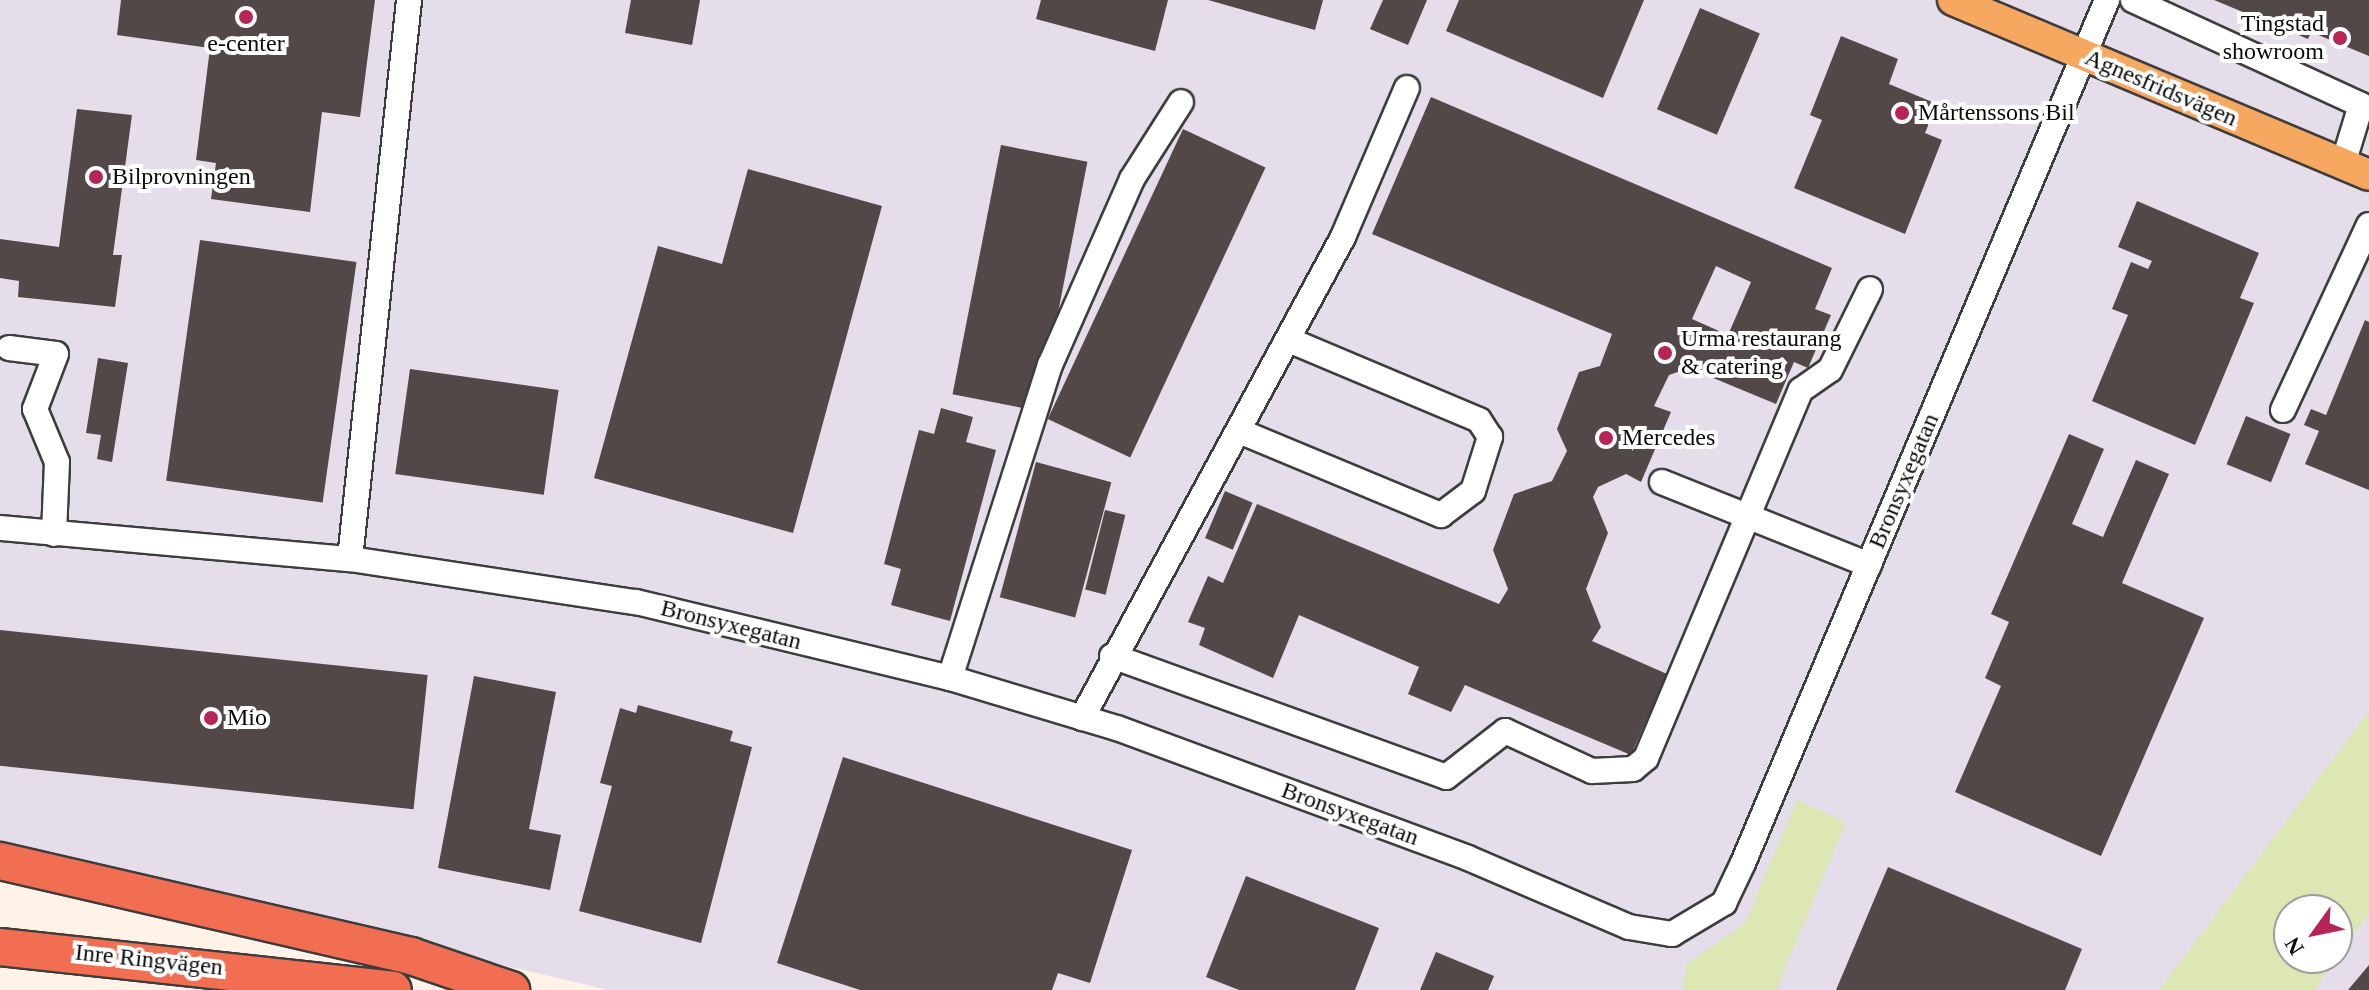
<!DOCTYPE html>
<html>
<head>
<meta charset="utf-8">
<style>
	body { margin:0 }
	#map { position:relative; width:2369px; height:990px; overflow:hidden; background:#fff3e7; font-family:Georgia,serif }
	div>[style] { position:absolute }
	.industrial>* { inset:0; background:#e5dde9 }
	.green>* { inset:0; background:#dce7b3 }
	.building>* { inset:0; background:#524847; transform-origin:0 0 }
	.roads { filter:drop-shadow(2px 0 #3d3d3d) drop-shadow(-2px 0 #3d3d3d) drop-shadow(0 2px #3d3d3d) drop-shadow(0 -2px #3d3d3d) }
	.minor>* { height:24px; margin:-12px; padding:0 12px; transform-origin:12px; border-radius:12px; background:#fff }
	.major>* { height:30px; margin:-15px; padding:0 15px; transform-origin:15px; border-radius:15px; background:#f6a760 }
	.highway>* { height:36px; margin:-18px; padding:0 18px; transform-origin:18px; border-radius:18px; background:#f16e52 }
	.dots>* { width:22px; height:22px; translate:-50% -50%; box-sizing:border-box; border:4px solid #fff; border-radius:50% }
	span { translate:-50% -50%; white-space:nowrap; text-align:center; line-height:1.15; -webkit-text-stroke:8px #fff; paint-order:stroke }
	.poi-label { font-size:24px; color:#0a0a0a }
	.right { translate:-100% -50%; text-align:right }
	.left { translate:0 -50%; text-align:left }
	.street-label { font-size:24px; color:#0a0a0a }
	.north { position:absolute; left:2273px; top:894px; width:80px; height:80px; box-sizing:border-box; background:#fff; border:2px solid #9d9d9d; border-radius:50%; rotate:237deg; font-size:22px; font-weight:700; line-height:32px; text-align:center; color:#0a0a0a }
	.north::after { content:''; display:block; margin:auto; width:28px; height:36px; background:#b52656; clip-path:polygon(50% 0,100% 100%,50% 72%,0 100%) }
</style>
</head>
<body>
<div id="map">
	<div class="industrial">
		<div style="clip-path:polygon(evenodd,0 0,2369px 0,2369px 990px,608px 990px,0 846px,0 0,2289px 910px,2337px 910px,2337px 958px,2289px 958px,2289px 910px)"></div>
	</div>
	<div class="green">
		<div style="clip-path:polygon(2369px 711px,2369px 914px,2337px 958px,2337px 910px,2289px 910px,2289px 958px,2337px 958px,2314px 990px,2159px 990px)"></div>
		<div style="clip-path:polygon(1797px 800px,1846px 822px,1776px 990px,1683px 990px,1686px 964px,1745px 923px)"></div>
	</div>
	<div class="building">
		<div style="clip-path:polygon(121px 0,375px 0,360px 117px,322px 112px,310px 212px,211px 199px,216px 163px,196px 160px,210px 48px,117px 35px)"></div>
		<div style="clip-path:polygon(631px 0,700px 0,692px 45px,625px 33px)"></div>
		<div style="clip-path:polygon(1041px 0,1168px 0,1155px 51px,1036px 19px)"></div>
		<div style="clip-path:polygon(1208px 0,1323px 0,1315px 30px)"></div>
		<div style="clip-path:polygon(1383px 0,1427px 0,1408px 45px,1370px 29px)"></div>
		<div style="clip-path:polygon(1459px 0,1644px 0,1603px 98px,1446px 31px)"></div>
		<div style="clip-path:polygon(2214px 0,2369px 0,2369px 56px,2311px 32px,2308px 39px)"></div>
		<div style="left:1700px;top:8px;width:65px;height:110px;rotate:23deg"></div>
		<div style="clip-path:polygon(1841px 36px,1898px 59px,1889px 84px,1937px 104px,1925px 133px,1942px 140px,1905px 234px,1794px 188px,1822px 120px,1810px 115px)"></div>
		<div style="clip-path:polygon(evenodd,1431px 97px,1832px 268px,1815px 309px,1831px 315px,1808px 368px,1794px 362px,1776px 404px,1689px 368px,1669px 375px,1654px 406px,1671px 412px,1641px 482px,1626px 474px,1598px 487px,1593px 497px,1608px 533px,1586px 589px,1601px 627px,1592px 641px,1667px 674px,1631px 755px,1465px 685px,1451px 712px,1408px 694px,1419px 667px,1299px 615px,1273px 678px,1199px 645px,1205px 628px,1188px 622px,1208px 576px,1223px 583px,1257px 504px,1499px 604px,1508px 589px,1493px 550px,1514px 494px,1552px 481px,1567px 451px,1557px 429px,1579px 372px,1600px 366px,1612px 334px,1372px 234px,1431px 97px,1716px 266px,1751px 282px,1728px 335px,1692px 319px,1716px 266px)"></div>
		<div style="clip-path:polygon(77px 109px,132px 115px,113px 255px,122px 255px,115px 307px,18px 297px,19px 281px,0 278px,0 239px,59px 247px)"></div>
		<div style="left:1183px;top:129px;width:91px;height:320px;rotate:25deg"></div>
		<div style="left:1001px;top:145px;width:88px;height:254px;rotate:11deg"></div>
		<div style="clip-path:polygon(748px 169px,882px 206px,793px 533px,594px 478px,658px 246px,722px 264px)"></div>
		<div style="clip-path:polygon(2137px 201px,2259px 253px,2240px 298px,2254px 303px,2195px 445px,2092px 401px,2128px 315px,2112px 309px,2131px 262px,2148px 269px,2152px 261px,2118px 247px)"></div>
		<div style="left:200px;top:240px;width:158px;height:243px;rotate:8deg"></div>
		<div style="clip-path:polygon(2365px 320px,2369px 322px,2369px 490px,2305px 464px,2319px 431px,2304px 425px,2311px 409px,2326px 415px)"></div>
		<div style="clip-path:polygon(98px 358px,128px 363px,112px 462px,97px 459px,101px 435px,86px 433px)"></div>
		<div style="left:410px;top:369px;width:150px;height:106px;rotate:8deg"></div>
		<div style="clip-path:polygon(941px 408px,973px 417px,966px 442px,996px 450px,950px 621px,891px 605px,901px 569px,884px 564px,919px 430px,934px 434px)"></div>
		<div style="left:2246px;top:416px;width:48px;height:52px;rotate:22deg"></div>
		<div style="clip-path:polygon(2069px 434px,2104px 449px,2072px 524px,2103px 537px,2136px 460px,2169px 474px,2122px 583px,2204px 618px,2101px 856px,1955px 792px,2001px 686px,1985px 678px,2009px 622px,1991px 614px)"></div>
		<div style="left:1036px;top:462px;width:78px;height:140px;rotate:15deg"></div>
		<div style="left:1225px;top:491px;width:30px;height:51px;rotate:23deg"></div>
		<div style="left:1105px;top:510px;width:21px;height:82px;rotate:14deg"></div>
		<div style="left:0;top:630px;width:430px;height:135px;rotate:6deg"></div>
		<div style="clip-path:polygon(474px 676px,556px 692px,529px 829px,561px 835px,550px 890px,438px 868px)"></div>
		<div style="clip-path:polygon(638px 705px,733px 731px,730px 741px,752px 747px,701px 943px,579px 911px,612px 786px,600px 783px,620px 708px,636px 713px)"></div>
		<div style="clip-path:polygon(843px 757px,1132px 850px,1090px 983px,1058px 973px,1052px 990px,860px 990px,777px 963px)"></div>
		<div style="clip-path:polygon(1888px 867px,2082px 949px,2065px 990px,1836px 990px)"></div>
		<div style="clip-path:polygon(1246px 876px,1379px 928px,1355px 990px,1239px 990px,1206px 977px)"></div>
		<div style="clip-path:polygon(1436px 952px,1494px 976px,1488px 990px,1420px 990px)"></div>
		<div style="clip-path:polygon(2369px 965px,2369px 990px,2348px 990px)"></div>
	</div>
	<div class="roads">
		<div class="minor">
			<div style="left:2133px;top:0;width:251px;rotate:24.7deg"></div>
			<div style="left:2361px;top:105px;width:62px;rotate:107deg"></div>
			<div style="left:9px;top:348px;width:47px;rotate:7.3deg"></div>
			<div style="left:56px;top:354px;width:59px;rotate:110.9deg"></div>
			<div style="left:35px;top:409px;width:57px;rotate:67.5deg"></div>
			<div style="left:57px;top:462px;width:72px;rotate:92.4deg"></div>
			<div style="left:2283px;top:410px;width:204px;rotate:-65.1deg"></div>
			<div style="left:1239px;top:431px;width:219px;rotate:22.6deg"></div>
			<div style="left:1441px;top:515px;width:40px;rotate:-37deg"></div>
			<div style="left:1473px;top:491px;width:57px;rotate:-72.5deg"></div>
			<div style="left:1490px;top:437px;width:20px;rotate:-123deg"></div>
			<div style="left:1479px;top:420px;width:206px;rotate:-157.2deg"></div>
			<div style="left:1662px;top:482px;width:223px;rotate:21.8deg"></div>
			<div style="left:0;top:528px;width:351px;rotate:5.1deg"></div>
			<div style="left:350px;top:559px;width:289px;rotate:8.6deg"></div>
			<div style="left:636px;top:602px;width:323px;rotate:13.6deg"></div>
			<div style="left:950px;top:678px;width:174px;rotate:16.7deg"></div>
			<div style="left:1117px;top:728px;width:374px;rotate:20.3deg"></div>
			<div style="left:1468px;top:858px;width:175px;rotate:23.2deg"></div>
			<div style="left:1629px;top:927px;width:44px;rotate:9.2deg"></div>
			<div style="left:1672px;top:934px;width:61px;rotate:-30.8deg"></div>
			<div style="left:1724px;top:903px;width:44px;rotate:-64.6deg"></div>
			<div style="left:1743px;top:863px;width:937px;rotate:-67.13deg"></div>
			<div style="left:350px;top:559px;width:562px;rotate:-83.97deg"></div>
			<div style="left:1112px;top:656px;width:355px;rotate:19.9deg"></div>
			<div style="left:1446px;top:777px;width:75px;rotate:-37.9deg"></div>
			<div style="left:1505px;top:731px;width:96px;rotate:24.7deg"></div>
			<div style="left:1592px;top:771px;width:41px;rotate:-2.8deg"></div>
			<div style="left:1633px;top:769px;width:17px;rotate:-40deg"></div>
			<div style="left:1646px;top:758px;width:399px;rotate:-67.2deg"></div>
			<div style="left:1801px;top:390px;width:35px;rotate:-35deg"></div>
			<div style="left:1830px;top:370px;width:90px;rotate:-63.7deg"></div>
			<div style="left:950px;top:678px;width:329px;rotate:-72.3deg"></div>
			<div style="left:1050px;top:365px;width:203px;rotate:-66.2deg"></div>
			<div style="left:1132px;top:179px;width:91px;rotate:-57.5deg"></div>
			<div style="left:1082px;top:718px;width:547px;rotate:-61.51deg"></div>
			<div style="left:1343px;top:237px;width:162px;rotate:-66.8deg"></div>
		</div>
		<div class="major">
			<div style="left:1953px;top:0;width:451px;rotate:22.8deg"></div>
		</div>
		<div class="highway">
			<div style="left:0;top:861px;width:422px;rotate:13deg"></div>
			<div style="left:411px;top:956px;width:106px;rotate:18.8deg"></div>
			<div style="left:0;top:947px;width:395px;rotate:6.2deg"></div>
		</div>
	</div>
	<div class="dots">
		<div style="left:246px;top:17px;background:#b52656"></div>
		<div style="left:2340px;top:38px;background:#b52656"></div>
		<div style="left:1902px;top:113px;background:#b52656"></div>
		<div style="left:96px;top:177px;background:#b52656"></div>
		<div style="left:1665px;top:353px;background:#b52656"></div>
		<div style="left:1606px;top:438px;background:#b52656"></div>
		<div style="left:211px;top:718px;background:#b52656"></div>
	</div>
	<div class="poi-label">
		<span class="right" style="left:2324px;top:38px">Tingstad<br>showroom</span>
		<span style="left:246px;top:44px">e-center</span>
		<span class="left" style="left:1918px;top:113px">Mårtenssons Bil</span>
		<span class="left" style="left:112px;top:177px">Bilprovningen</span>
		<span class="left" style="left:1681px;top:353px">Urma restaurang<br>&amp; catering</span>
		<span class="left" style="left:1622px;top:438px">Mercedes</span>
		<span class="left" style="left:227px;top:718px">Mio</span>
	</div>
	<div class="street-label">
		<span style="left:2161px;top:88px;rotate:23deg">Agnesfridsvägen</span>
		<span style="left:1904px;top:481px;rotate:-67deg">Bronsyxegatan</span>
		<span style="left:731px;top:625px;rotate:14deg">Bronsyxegatan</span>
		<span style="left:1350px;top:814px;rotate:20deg">Bronsyxegatan</span>
		<span style="left:149px;top:960px;rotate:6deg">Inre Ringvägen</span>
	</div>
	<div class="north">N</div>
</div>
</body>
</html>
